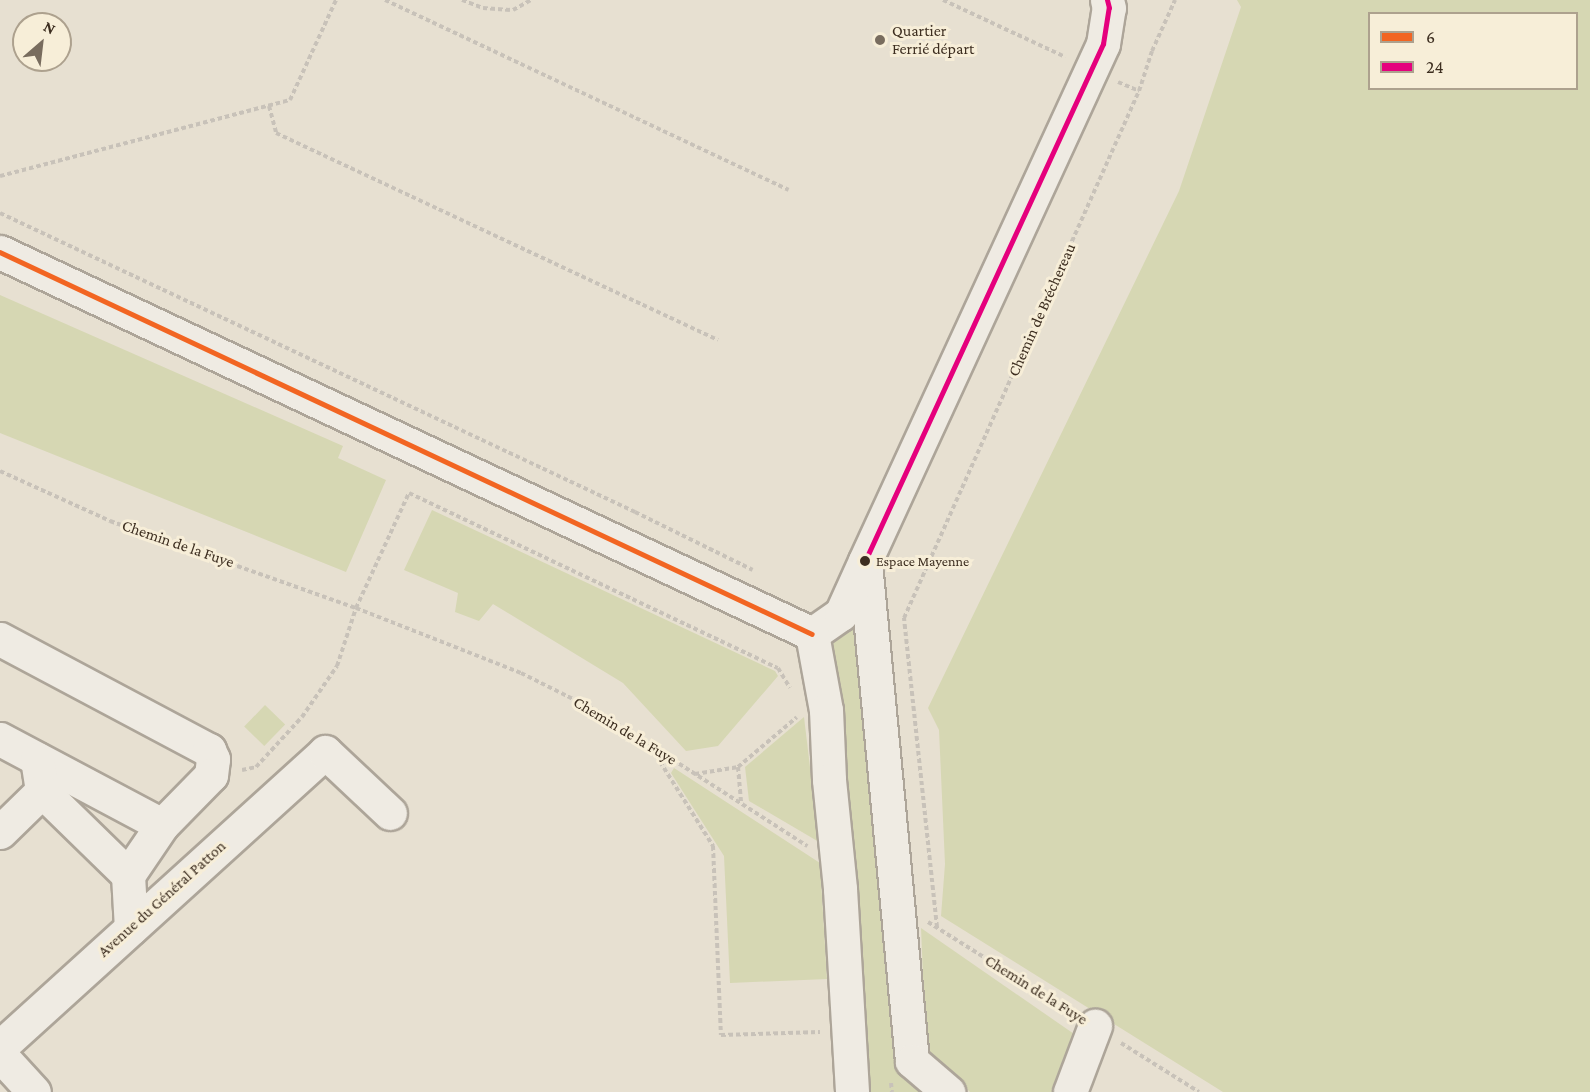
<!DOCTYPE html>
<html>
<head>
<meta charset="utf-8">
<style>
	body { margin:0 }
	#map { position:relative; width:1590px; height:1092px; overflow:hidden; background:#e7e0d1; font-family:"Crimson Pro",serif }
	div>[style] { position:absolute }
	.green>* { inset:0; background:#d6d7b3; transform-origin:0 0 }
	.path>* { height:4px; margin-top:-2px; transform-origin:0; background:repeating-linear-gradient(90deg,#c8c2b9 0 4.5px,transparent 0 7.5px) }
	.roads { filter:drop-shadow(2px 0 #ada599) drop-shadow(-2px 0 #ada599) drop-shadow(0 2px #ada599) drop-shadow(0 -2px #ada599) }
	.minor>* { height:33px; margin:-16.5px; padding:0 16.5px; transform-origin:16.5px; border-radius:16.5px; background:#efebe3 }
	.bus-1>* { height:4.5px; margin:-2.25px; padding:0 2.25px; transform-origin:2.25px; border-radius:2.25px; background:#f26522 }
	.bus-2>* { height:4.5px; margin:-2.25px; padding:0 2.25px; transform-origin:2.25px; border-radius:2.25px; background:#e5007d }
	.dots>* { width:16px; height:16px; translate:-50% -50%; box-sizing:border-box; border:3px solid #f7eed8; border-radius:50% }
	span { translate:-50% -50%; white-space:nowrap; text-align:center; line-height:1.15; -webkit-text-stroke:6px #f7eed8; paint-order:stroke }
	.bus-label { font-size:14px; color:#3d2e20 }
	.left { translate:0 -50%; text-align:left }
	.poi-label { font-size:16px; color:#3d2e20 }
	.street-label { font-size:16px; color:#3d2e20 }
	.legend { position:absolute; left:1368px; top:12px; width:210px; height:78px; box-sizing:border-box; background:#f7eed8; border:2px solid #ada18e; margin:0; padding:8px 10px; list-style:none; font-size:18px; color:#3d2e20 }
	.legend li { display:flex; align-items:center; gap:12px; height:30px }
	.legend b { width:30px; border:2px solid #ada18e }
	.north { position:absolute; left:12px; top:12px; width:60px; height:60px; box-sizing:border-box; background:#f7eed8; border:2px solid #ada18e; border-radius:50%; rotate:28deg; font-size:16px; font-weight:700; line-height:24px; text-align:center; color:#3d2e20 }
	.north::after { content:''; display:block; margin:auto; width:21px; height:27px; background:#786c5e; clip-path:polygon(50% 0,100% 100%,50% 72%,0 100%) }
</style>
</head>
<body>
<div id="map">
	<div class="green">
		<div style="clip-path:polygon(evenodd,1237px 0,1590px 0,1590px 1092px,1223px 1092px,941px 916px,945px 864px,939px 730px,928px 708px,1179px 191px,1241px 7px,1237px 0,1370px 14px,1576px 14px,1576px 88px,1370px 88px,1370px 14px)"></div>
		<div style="clip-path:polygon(0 295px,343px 446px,338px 458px,386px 480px,346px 572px,0 433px)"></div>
		<div style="clip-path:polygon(432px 510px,775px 671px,778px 676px,718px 746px,686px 751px,623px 683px,493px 604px,479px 621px,455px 612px,458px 593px,404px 570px)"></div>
		<div style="clip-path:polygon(847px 623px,855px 626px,931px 1092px,867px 1092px,827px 642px)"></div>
		<div style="left:265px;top:705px;width:28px;height:30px;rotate:44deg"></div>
		<div style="clip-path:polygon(804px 717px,819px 842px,749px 801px,745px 767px)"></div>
		<div style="clip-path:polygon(674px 768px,820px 863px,827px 979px,730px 983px,724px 856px,671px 773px)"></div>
		<div style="clip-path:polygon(921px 928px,1077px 1036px,1054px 1092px,970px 1092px,926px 1050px)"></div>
	</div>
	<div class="path">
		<div style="left:385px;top:0;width:446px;rotate:25.2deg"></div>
		<div style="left:462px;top:0;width:22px;rotate:21deg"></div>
		<div style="left:483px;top:8px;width:30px;rotate:4deg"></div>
		<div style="left:513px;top:10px;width:21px;rotate:-29deg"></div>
		<div style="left:943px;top:0;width:135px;rotate:25deg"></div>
		<div style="left:1118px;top:82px;width:23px;rotate:23deg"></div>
		<div style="left:269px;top:106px;width:28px;rotate:75deg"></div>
		<div style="left:276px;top:133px;width:488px;rotate:25.1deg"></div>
		<div style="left:0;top:176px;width:300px;rotate:-14.7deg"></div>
		<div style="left:290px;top:100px;width:110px;rotate:-65.3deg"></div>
		<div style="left:0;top:213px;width:702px;rotate:25.21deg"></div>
		<div style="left:635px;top:512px;width:131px;rotate:26.2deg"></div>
		<div style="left:0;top:471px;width:121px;rotate:24.4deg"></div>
		<div style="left:110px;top:521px;width:261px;rotate:19.5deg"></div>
		<div style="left:356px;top:608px;width:177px;rotate:21.5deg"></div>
		<div style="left:521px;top:673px;width:85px;rotate:26.6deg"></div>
		<div style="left:597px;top:711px;width:250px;rotate:32.7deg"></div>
		<div style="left:652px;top:749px;width:115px;rotate:57.8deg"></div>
		<div style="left:713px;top:846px;width:189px;rotate:87.6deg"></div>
		<div style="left:721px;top:1035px;width:99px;rotate:-1.7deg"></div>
		<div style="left:738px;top:767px;width:37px;rotate:85deg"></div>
		<div style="left:242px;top:770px;width:14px;rotate:-12deg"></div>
		<div style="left:256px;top:767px;width:68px;rotate:-47.4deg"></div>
		<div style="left:302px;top:717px;width:62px;rotate:-55.5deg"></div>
		<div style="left:337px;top:666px;width:61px;rotate:-71.9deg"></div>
		<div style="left:356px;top:608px;width:127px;rotate:-65.3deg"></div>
		<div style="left:409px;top:493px;width:408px;rotate:25.4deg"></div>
		<div style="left:778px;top:668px;width:23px;rotate:59deg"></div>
		<div style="left:695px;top:774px;width:44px;rotate:-9.2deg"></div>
		<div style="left:738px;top:767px;width:77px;rotate:-40.3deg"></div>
		<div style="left:928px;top:922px;width:169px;rotate:32.2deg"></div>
		<div style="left:937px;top:927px;width:311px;rotate:-96.1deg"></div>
		<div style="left:904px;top:618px;width:577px;rotate:-65.97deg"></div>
		<div style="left:1139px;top:91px;width:42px;rotate:-72deg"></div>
		<div style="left:1152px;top:51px;width:56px;rotate:-65.7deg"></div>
		<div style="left:1121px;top:1043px;width:92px;rotate:32.1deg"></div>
		<div style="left:891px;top:1083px;width:9px;rotate:84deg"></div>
	</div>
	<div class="roads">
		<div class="minor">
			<div style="left:0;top:252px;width:897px;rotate:25.19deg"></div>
			<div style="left:865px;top:563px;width:500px;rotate:84.61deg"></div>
			<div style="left:912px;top:1061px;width:48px;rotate:40.7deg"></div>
			<div style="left:812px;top:634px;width:35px;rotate:-35deg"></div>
			<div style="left:841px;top:614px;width:58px;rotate:-65.6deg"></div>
			<div style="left:865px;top:561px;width:569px;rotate:-65.28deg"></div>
			<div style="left:1103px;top:44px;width:36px;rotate:-81deg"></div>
			<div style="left:1109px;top:8px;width:8px;rotate:-104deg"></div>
			<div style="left:812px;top:634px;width:77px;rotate:79.6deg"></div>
			<div style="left:826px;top:710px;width:70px;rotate:87.5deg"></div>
			<div style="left:829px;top:780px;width:110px;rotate:84.2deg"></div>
			<div style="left:840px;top:889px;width:203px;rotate:86.6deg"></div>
			<div style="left:0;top:639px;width:237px;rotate:28deg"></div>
			<div style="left:209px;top:750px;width:10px;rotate:66deg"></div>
			<div style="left:213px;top:759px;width:16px;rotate:97deg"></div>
			<div style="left:211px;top:775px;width:70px;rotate:134.4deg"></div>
			<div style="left:162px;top:825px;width:60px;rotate:124.2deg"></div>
			<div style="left:128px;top:875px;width:53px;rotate:86.8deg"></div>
			<div style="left:0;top:739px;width:183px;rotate:28deg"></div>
			<div style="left:37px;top:759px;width:32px;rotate:81deg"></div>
			<div style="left:42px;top:791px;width:120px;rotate:44.3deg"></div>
			<div style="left:0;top:832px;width:59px;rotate:-44.3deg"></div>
			<div style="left:0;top:1047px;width:439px;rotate:-42.2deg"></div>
			<div style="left:325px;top:752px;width:89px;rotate:43.2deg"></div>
			<div style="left:0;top:1055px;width:50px;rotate:47.4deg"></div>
			<div style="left:1070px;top:1092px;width:71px;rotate:-69.3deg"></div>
		</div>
	</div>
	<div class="bus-1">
		<div style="left:0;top:252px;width:897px;rotate:25.19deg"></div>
	</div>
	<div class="bus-2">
		<div style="left:865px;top:561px;width:569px;rotate:-65.28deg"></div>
		<div style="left:1103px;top:44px;width:36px;rotate:-81deg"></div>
		<div style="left:1109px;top:8px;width:8px;rotate:-104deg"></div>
	</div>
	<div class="dots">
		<div style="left:880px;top:40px;background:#786c5e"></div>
		<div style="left:865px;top:561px;background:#3d2e20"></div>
	</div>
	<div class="bus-label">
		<span class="left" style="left:876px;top:561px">Espace Mayenne</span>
	</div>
	<div class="poi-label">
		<span class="left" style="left:892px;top:40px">Quartier<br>Ferrié départ</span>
	</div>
	<div class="street-label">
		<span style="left:1042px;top:310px;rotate:-66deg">Chemin de Bréchereau</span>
		<span style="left:178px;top:544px;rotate:19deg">Chemin de la Fuye</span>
		<span style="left:625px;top:731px;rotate:31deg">Chemin de la Fuye</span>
		<span style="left:162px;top:899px;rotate:-42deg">Avenue du Général Patton</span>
		<span style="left:1036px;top:990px;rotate:32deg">Chemin de la Fuye</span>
	</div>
	<ul class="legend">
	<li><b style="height:8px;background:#f26522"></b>6</li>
	<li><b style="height:8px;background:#e5007d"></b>24</li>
	</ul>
	<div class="north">N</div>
</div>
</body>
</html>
